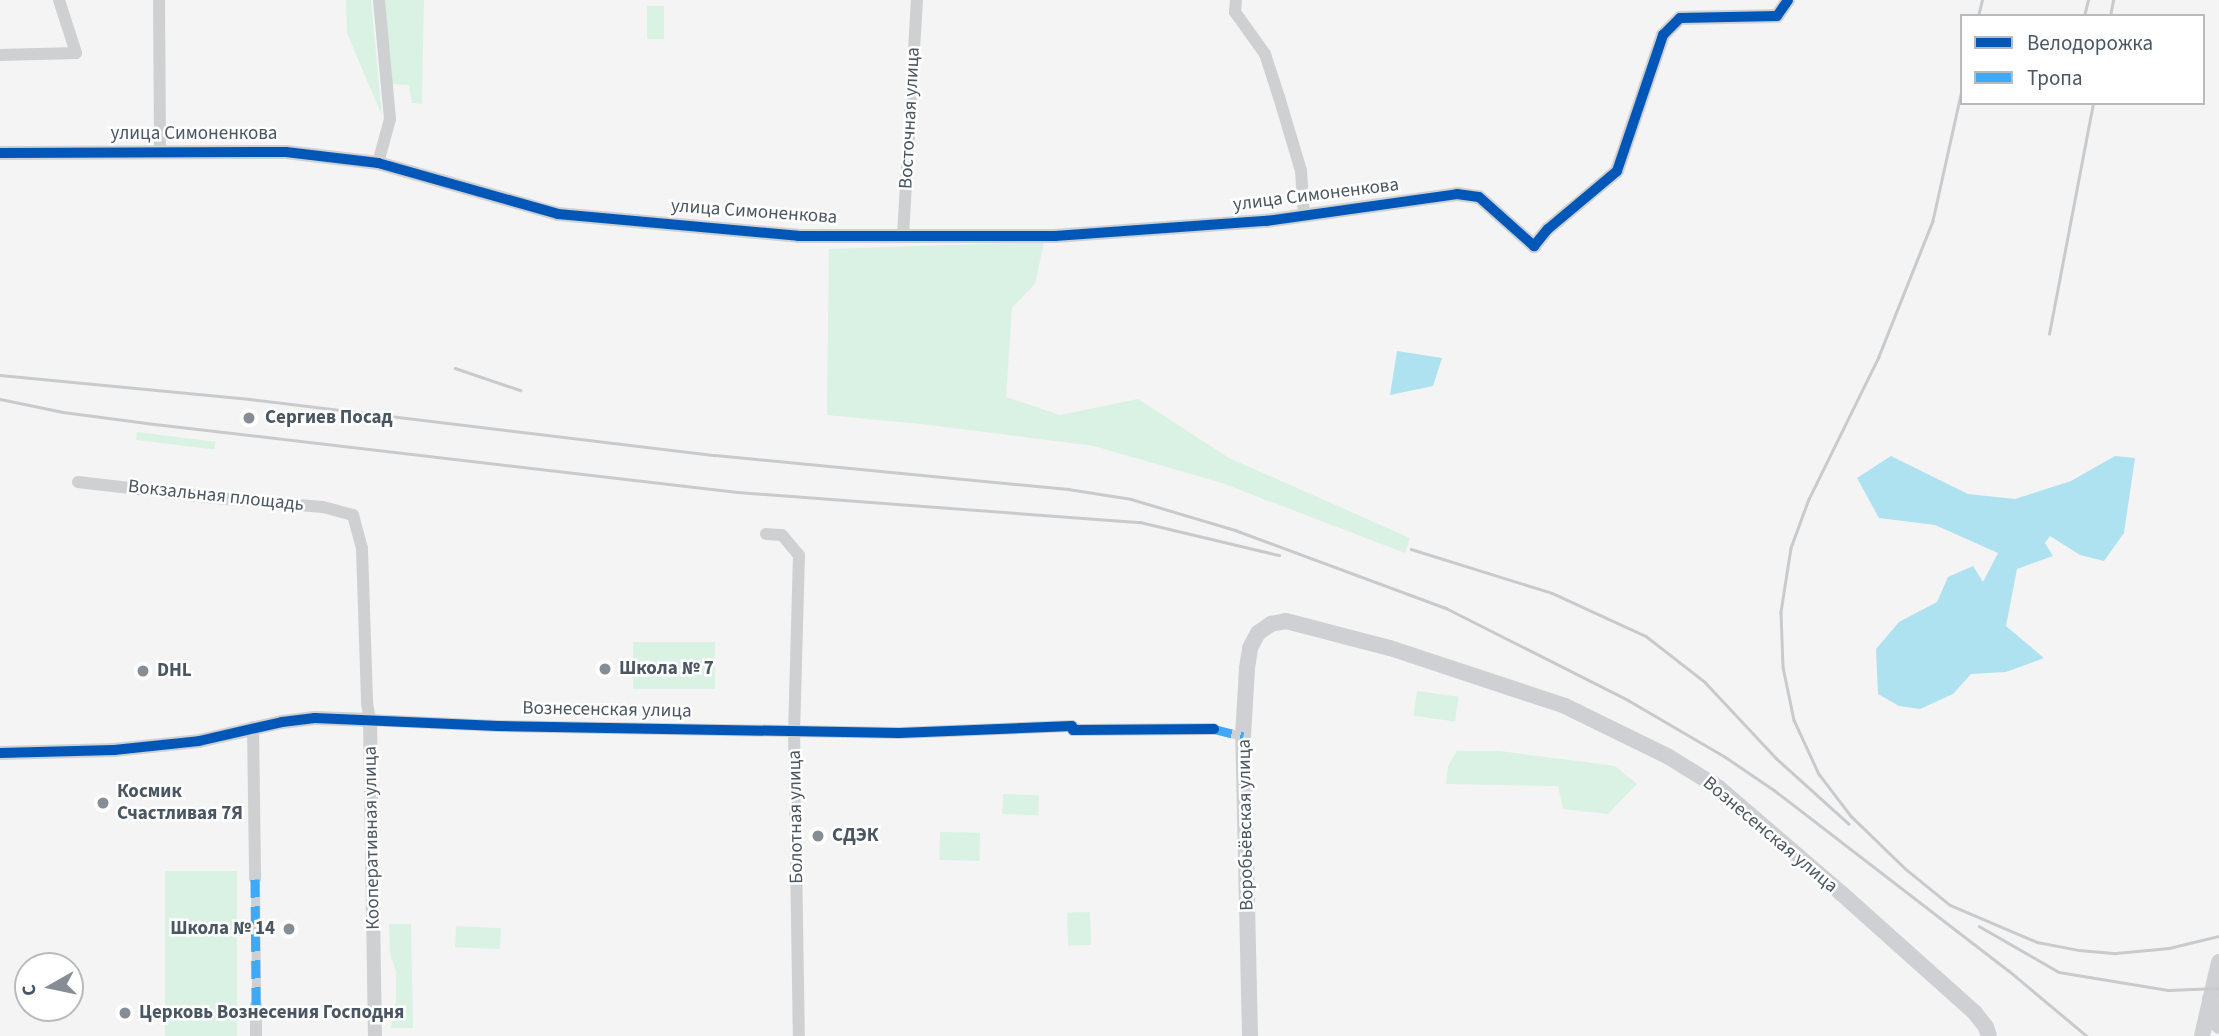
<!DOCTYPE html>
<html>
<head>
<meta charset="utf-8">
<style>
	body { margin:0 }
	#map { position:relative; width:2219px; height:1036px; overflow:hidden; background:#f4f4f4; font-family:"Source Sans 3",sans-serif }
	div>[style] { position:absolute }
	.green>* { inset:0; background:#d9f2e3; transform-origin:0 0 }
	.water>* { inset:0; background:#aee2f0 }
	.pedestrian>* { height:9px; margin:-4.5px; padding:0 4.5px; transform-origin:4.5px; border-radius:4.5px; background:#ced0d2 }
	.minor>* { height:12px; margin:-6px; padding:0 6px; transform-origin:6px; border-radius:6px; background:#ced0d2 }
	.tertiary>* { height:14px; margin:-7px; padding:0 7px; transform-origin:7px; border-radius:7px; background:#ced0d2 }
	.secondary>* { height:16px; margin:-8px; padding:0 8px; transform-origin:8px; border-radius:8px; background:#ced0d4 }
	.rail>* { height:2.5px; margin:-1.25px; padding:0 1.25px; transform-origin:1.25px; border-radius:1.25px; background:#c9cacc }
	.quiet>* { height:9px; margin-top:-4.5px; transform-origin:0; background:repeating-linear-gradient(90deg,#3fa9f5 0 18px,transparent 0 27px) }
	.cycleway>* { height:10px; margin:-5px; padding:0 5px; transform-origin:5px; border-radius:5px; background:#0057b8 }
	.dots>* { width:19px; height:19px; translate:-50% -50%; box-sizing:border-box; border:4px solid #fff; border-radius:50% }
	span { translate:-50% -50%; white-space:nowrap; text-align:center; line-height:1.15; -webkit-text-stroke:5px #fff; paint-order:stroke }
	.street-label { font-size:19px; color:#4a5661 }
	.poi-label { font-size:19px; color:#4a5661; font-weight:700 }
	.left { translate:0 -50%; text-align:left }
	.right { translate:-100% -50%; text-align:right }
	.legend { position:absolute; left:1960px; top:14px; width:245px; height:91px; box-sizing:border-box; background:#fff; border:2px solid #b7bbc0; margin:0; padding:9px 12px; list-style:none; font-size:21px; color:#4a5661 }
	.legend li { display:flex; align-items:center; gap:14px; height:35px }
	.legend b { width:35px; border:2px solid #b7bbc0 }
	.north { position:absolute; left:14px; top:952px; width:70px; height:70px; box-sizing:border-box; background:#fff; border:2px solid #b7bbc0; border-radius:50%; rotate:261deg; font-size:19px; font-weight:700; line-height:28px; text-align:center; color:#4a5661 }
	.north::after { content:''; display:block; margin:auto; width:24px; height:32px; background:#868d94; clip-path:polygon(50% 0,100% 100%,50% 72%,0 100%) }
</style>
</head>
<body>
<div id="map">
	<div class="green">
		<div style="clip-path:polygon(346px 0,371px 0,382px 116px,347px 33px)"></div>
		<div style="clip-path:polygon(385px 0,424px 0,422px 104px,412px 103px,409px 85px,391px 84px)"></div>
		<div style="left:647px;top:6px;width:17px;height:33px"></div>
		<div style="clip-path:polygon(1044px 242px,1035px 284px,1012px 308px,1006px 397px,1060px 415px,1138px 399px,1229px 458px,1410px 538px,1405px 553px,1222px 483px,1094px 446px,921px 424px,827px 415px,829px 249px)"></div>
		<div style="left:137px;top:432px;width:79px;height:8px;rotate:7deg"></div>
		<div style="left:633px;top:642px;width:82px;height:47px"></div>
		<div style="left:1417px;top:691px;width:42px;height:25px;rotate:8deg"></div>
		<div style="clip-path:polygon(1457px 751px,1500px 751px,1615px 766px,1637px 784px,1608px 814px,1563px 809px,1558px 786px,1446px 784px,1448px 766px)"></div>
		<div style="left:1003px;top:794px;width:36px;height:20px;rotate:2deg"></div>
		<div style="left:940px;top:832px;width:40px;height:28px;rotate:1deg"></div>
		<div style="left:237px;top:871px;width:165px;height:72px;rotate:90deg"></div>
		<div style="left:1090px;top:912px;width:33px;height:23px;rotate:88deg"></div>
		<div style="clip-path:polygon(389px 924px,411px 924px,413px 1028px,391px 1028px,396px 1001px,396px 971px,390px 954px)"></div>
		<div style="left:456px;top:926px;width:45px;height:21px;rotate:3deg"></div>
	</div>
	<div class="water">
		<div style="clip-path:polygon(1397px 351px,1442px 358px,1433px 386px,1390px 395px)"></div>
		<div style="clip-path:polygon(1891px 456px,1968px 494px,2015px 499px,2071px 481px,2115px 456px,2135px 458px,2124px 533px,2104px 561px,2080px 555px,2050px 536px,2045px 543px,2053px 556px,2017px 569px,2006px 626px,2044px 658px,2006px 672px,1971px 674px,1953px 694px,1920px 709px,1899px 706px,1878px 694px,1876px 649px,1899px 622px,1937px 602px,1948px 577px,1973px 566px,1983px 582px,1998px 553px,1935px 525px,1879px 518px,1857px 478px)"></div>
	</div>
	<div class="pedestrian">
		<div style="left:1214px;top:729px;width:30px;rotate:14deg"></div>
		<div style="left:255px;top:879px;width:126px;rotate:89.5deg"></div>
	</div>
	<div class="minor">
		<div style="left:159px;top:0;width:151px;rotate:89.6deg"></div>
		<div style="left:1236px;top:0;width:12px;rotate:95deg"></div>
		<div style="left:1235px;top:12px;width:52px;rotate:54.5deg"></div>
		<div style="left:1265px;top:54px;width:45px;rotate:72deg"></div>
		<div style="left:1279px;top:97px;width:77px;rotate:73.4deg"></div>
		<div style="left:1301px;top:171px;width:44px;rotate:86.1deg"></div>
		<div style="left:0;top:55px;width:76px;rotate:-1.5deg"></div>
		<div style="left:76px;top:53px;width:56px;rotate:-107.8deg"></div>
		<div style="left:378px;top:163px;width:46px;rotate:-74.7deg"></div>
		<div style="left:390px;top:119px;width:120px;rotate:-95.3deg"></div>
		<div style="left:903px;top:235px;width:235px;rotate:-86.6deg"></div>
		<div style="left:78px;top:482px;width:139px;rotate:6.6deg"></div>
		<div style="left:216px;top:498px;width:107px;rotate:4.8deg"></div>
		<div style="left:323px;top:507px;width:31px;rotate:15deg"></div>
		<div style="left:353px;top:515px;width:35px;rotate:75deg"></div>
		<div style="left:362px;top:549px;width:154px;rotate:88.1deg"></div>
		<div style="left:367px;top:703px;width:17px;rotate:80deg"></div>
		<div style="left:370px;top:720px;width:128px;rotate:2.7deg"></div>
		<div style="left:498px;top:726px;width:401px;rotate:1deg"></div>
		<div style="left:899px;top:733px;width:173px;rotate:-2.3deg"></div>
		<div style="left:1072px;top:726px;width:4px;rotate:76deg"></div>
		<div style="left:1073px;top:730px;width:141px;rotate:-0.4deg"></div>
		<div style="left:766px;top:534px;width:16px;rotate:4deg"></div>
		<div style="left:782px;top:535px;width:26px;rotate:50deg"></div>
		<div style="left:799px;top:555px;width:174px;rotate:91.6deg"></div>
		<div style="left:794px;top:729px;width:307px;rotate:89.1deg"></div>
		<div style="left:253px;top:727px;width:152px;rotate:89.2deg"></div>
		<div style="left:256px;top:1005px;width:31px;rotate:90deg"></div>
	</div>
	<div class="tertiary">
		<div style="left:0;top:153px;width:286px;rotate:-0.2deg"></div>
		<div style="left:286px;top:152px;width:93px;rotate:6.8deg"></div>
		<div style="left:378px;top:163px;width:187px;rotate:15.8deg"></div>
		<div style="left:558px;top:214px;width:241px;rotate:5.2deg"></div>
		<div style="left:798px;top:236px;width:257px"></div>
		<div style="left:1055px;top:236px;width:212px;rotate:-4.1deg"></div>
		<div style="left:1266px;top:221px;width:193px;rotate:-8deg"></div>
		<div style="left:1457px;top:194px;width:22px;rotate:8deg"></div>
		<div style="left:1479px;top:197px;width:74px;rotate:41.7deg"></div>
		<div style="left:1534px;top:246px;width:22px;rotate:-51deg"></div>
		<div style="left:1548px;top:229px;width:90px;rotate:-40deg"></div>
		<div style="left:1617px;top:171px;width:144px;rotate:-71.3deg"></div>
		<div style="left:1663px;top:35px;width:24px;rotate:-45deg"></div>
		<div style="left:1680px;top:18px;width:97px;rotate:-1.2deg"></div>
		<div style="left:1777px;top:16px;width:19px;rotate:-55deg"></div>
		<div style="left:0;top:753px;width:114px;rotate:-1.5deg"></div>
		<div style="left:114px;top:750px;width:85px;rotate:-6deg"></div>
		<div style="left:199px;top:741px;width:85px;rotate:-12.9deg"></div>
		<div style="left:282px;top:722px;width:33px;rotate:-7deg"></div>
		<div style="left:315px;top:718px;width:55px;rotate:2.1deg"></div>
		<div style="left:370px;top:720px;width:316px;rotate:89.1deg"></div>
	</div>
	<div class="secondary">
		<div style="left:2210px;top:999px;width:28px;rotate:72deg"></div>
		<div style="left:1250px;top:1036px;width:300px;rotate:-91.3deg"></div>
		<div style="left:1243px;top:736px;width:68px;rotate:-86.6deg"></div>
		<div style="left:1247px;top:668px;width:20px;rotate:-81deg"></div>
		<div style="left:1250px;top:648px;width:17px;rotate:-62deg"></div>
		<div style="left:1258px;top:633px;width:16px;rotate:-35deg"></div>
		<div style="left:1271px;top:624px;width:15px;rotate:-11deg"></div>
		<div style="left:1286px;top:621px;width:107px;rotate:14.6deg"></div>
		<div style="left:1390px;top:648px;width:184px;rotate:18.3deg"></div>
		<div style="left:1565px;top:706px;width:116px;rotate:26.1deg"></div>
		<div style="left:1669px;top:757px;width:59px;rotate:31.8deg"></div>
		<div style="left:1719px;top:788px;width:161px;rotate:40.7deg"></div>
		<div style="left:1841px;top:893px;width:180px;rotate:41.8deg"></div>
		<div style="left:1975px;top:1013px;width:18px;rotate:52deg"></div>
		<div style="left:1986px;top:1027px;width:9px;rotate:72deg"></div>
		<div style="left:2202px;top:1036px;width:76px;rotate:-77.1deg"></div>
	</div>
	<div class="rail">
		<div style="left:1978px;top:16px;width:16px;rotate:-76deg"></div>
		<div style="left:2084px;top:16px;width:16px;rotate:-76deg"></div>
		<div style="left:2110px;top:16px;width:16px;rotate:-79deg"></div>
		<div style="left:1962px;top:90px;width:134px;rotate:102.5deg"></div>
		<div style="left:1933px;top:221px;width:146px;rotate:111.7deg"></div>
		<div style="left:1879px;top:357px;width:158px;rotate:116.2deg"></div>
		<div style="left:1809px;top:499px;width:52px;rotate:110.2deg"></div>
		<div style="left:1791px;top:548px;width:65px;rotate:98.9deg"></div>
		<div style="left:1781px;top:612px;width:55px;rotate:87.9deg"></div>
		<div style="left:1783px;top:667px;width:54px;rotate:78.3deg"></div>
		<div style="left:1794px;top:720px;width:60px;rotate:65.2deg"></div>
		<div style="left:1819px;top:774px;width:53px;rotate:52.7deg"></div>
		<div style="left:1851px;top:816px;width:78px;rotate:44deg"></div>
		<div style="left:1907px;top:870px;width:55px;rotate:39.1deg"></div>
		<div style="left:1950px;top:905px;width:95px;rotate:23deg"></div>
		<div style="left:2037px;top:942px;width:43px;rotate:10.8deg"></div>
		<div style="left:2079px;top:950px;width:37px;rotate:5deg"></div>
		<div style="left:2116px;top:953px;width:53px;rotate:-5.4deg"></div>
		<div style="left:2169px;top:948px;width:51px;rotate:-13.5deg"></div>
		<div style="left:2049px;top:334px;width:235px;rotate:-79.2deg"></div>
		<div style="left:455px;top:368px;width:69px;rotate:18.7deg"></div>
		<div style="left:0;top:375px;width:251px;rotate:5.5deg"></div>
		<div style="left:250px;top:399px;width:468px;rotate:6.9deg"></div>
		<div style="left:715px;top:455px;width:355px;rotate:5.5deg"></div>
		<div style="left:1068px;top:489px;width:64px;rotate:9deg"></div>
		<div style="left:1131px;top:499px;width:109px;rotate:16.6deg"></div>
		<div style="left:1235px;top:530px;width:225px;rotate:20.3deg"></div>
		<div style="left:1446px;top:608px;width:204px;rotate:26.8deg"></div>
		<div style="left:1628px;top:700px;width:111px;rotate:30.3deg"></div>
		<div style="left:1724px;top:756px;width:60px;rotate:34.2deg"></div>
		<div style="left:1774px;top:790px;width:295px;rotate:37.6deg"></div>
		<div style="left:2008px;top:970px;width:103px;rotate:39.9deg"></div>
		<div style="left:0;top:399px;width:64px;rotate:11.7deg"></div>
		<div style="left:63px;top:412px;width:84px;rotate:7.5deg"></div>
		<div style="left:146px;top:423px;width:595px;rotate:6.66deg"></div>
		<div style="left:737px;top:492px;width:404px;rotate:4.3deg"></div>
		<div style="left:1140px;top:522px;width:143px;rotate:13.4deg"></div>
		<div style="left:1411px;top:549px;width:148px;rotate:17.3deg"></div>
		<div style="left:1552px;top:593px;width:103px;rotate:24.6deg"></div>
		<div style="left:1646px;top:636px;width:75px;rotate:37.9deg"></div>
		<div style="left:1705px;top:682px;width:104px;rotate:46.9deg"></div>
		<div style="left:1776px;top:758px;width:98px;rotate:42.1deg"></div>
		<div style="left:1979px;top:926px;width:92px;rotate:29.9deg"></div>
		<div style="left:2059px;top:972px;width:110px;rotate:9.4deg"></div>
		<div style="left:2168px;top:990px;width:51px;rotate:-2.2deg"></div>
	</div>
	<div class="quiet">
		<div style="left:1214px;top:729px;width:30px;rotate:14deg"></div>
		<div style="left:255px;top:879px;width:126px;rotate:89.5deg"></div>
	</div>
	<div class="cycleway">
		<div style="left:0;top:153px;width:286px;rotate:-0.2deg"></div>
		<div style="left:286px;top:152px;width:93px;rotate:6.8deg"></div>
		<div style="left:378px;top:163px;width:187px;rotate:15.8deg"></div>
		<div style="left:558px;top:214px;width:241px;rotate:5.2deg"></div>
		<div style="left:798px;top:236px;width:257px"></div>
		<div style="left:1055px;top:236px;width:212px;rotate:-4.1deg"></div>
		<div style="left:1266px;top:221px;width:193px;rotate:-8deg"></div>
		<div style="left:1457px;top:194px;width:22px;rotate:8deg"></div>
		<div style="left:1479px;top:197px;width:74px;rotate:41.7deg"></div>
		<div style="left:1534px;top:246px;width:22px;rotate:-51deg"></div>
		<div style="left:1548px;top:229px;width:90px;rotate:-40deg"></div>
		<div style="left:1617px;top:171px;width:144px;rotate:-71.3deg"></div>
		<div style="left:1663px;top:35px;width:24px;rotate:-45deg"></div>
		<div style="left:1680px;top:18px;width:97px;rotate:-1.2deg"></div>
		<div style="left:1777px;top:16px;width:19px;rotate:-55deg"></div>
		<div style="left:0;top:753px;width:114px;rotate:-1.5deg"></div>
		<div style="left:114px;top:750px;width:85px;rotate:-6deg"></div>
		<div style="left:199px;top:741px;width:85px;rotate:-12.9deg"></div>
		<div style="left:282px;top:722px;width:33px;rotate:-7deg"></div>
		<div style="left:315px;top:718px;width:183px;rotate:2.5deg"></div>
		<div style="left:498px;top:726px;width:401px;rotate:1deg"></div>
		<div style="left:899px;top:733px;width:173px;rotate:-2.3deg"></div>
		<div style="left:1072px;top:726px;width:4px;rotate:76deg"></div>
		<div style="left:1073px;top:730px;width:141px;rotate:-0.4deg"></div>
	</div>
	<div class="dots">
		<div style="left:249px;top:418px;background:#868d94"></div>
		<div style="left:605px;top:669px;background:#868d94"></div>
		<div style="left:143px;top:671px;background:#868d94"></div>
		<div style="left:103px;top:803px;background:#868d94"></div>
		<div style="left:818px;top:836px;background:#868d94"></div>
		<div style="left:289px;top:929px;background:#868d94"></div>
		<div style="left:125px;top:1013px;background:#868d94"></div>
	</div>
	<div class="street-label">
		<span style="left:910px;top:118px;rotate:-87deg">Восточная улица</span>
		<span style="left:194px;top:134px">улица Симоненкова</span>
		<span style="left:1316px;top:195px;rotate:-7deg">улица Симоненкова</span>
		<span style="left:754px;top:212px;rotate:4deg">улица Симоненкова</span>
		<span style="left:216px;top:496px;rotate:6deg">Вокзальная площадь</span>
		<span style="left:607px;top:710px;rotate:1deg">Вознесенская улица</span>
		<span style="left:796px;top:817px;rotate:-91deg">Болотная улица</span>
		<span style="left:1246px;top:825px;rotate:-91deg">Воробьёвская улица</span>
		<span style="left:1770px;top:835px;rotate:40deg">Вознесенская улица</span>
		<span style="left:372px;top:838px;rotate:-91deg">Кооперативная улица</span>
	</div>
	<div class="poi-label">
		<span class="left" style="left:265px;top:418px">Сергиев Посад</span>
		<span class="left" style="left:619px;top:669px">Школа № 7</span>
		<span class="left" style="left:157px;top:671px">DHL</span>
		<span class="left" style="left:117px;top:803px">Космик<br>Счастливая 7Я</span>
		<span class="left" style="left:832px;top:836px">СДЭК</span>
		<span class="right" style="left:275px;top:929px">Школа № 14</span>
		<span class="left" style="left:139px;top:1013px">Церковь Вознесения Господня</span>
	</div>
	<ul class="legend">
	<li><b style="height:9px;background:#0057b8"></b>Велодорожка</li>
	<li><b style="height:9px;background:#3fa9f5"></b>Тропа</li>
	</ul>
	<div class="north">С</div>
</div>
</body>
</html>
